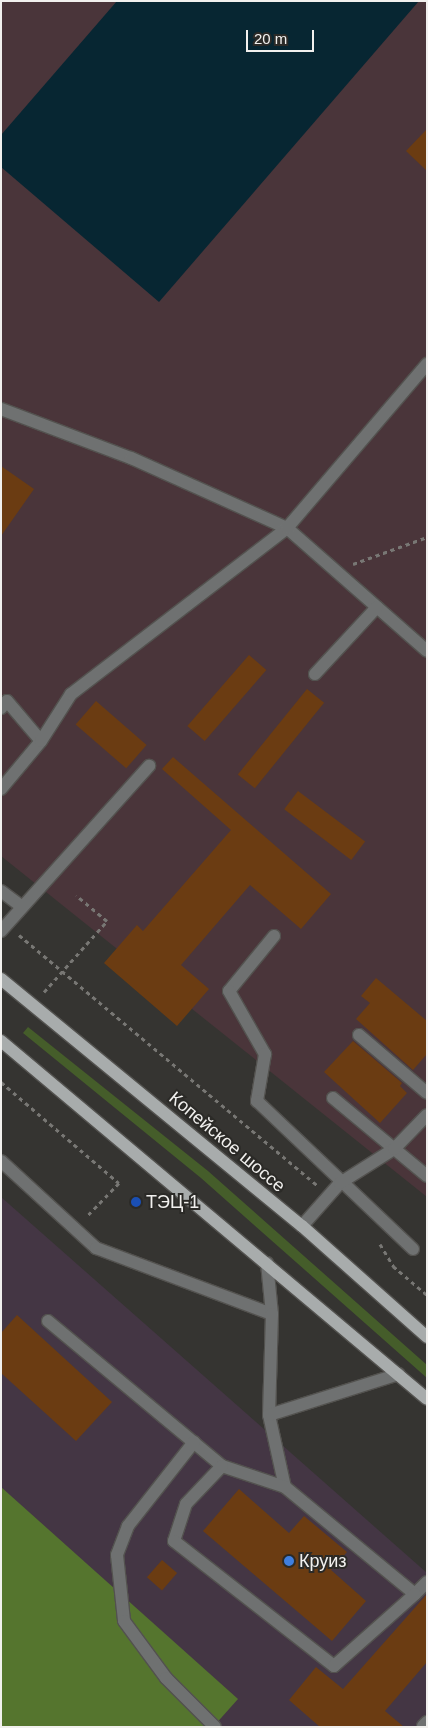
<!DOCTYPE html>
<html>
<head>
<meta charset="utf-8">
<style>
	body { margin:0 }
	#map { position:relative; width:428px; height:1728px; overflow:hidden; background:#353431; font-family:Helvetica,sans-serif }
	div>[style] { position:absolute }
	.commercial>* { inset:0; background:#443644 }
	.industrial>* { inset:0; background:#4a353a }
	.green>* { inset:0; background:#455d2a }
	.forest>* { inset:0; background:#55752e }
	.water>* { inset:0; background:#072632 }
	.building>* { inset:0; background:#6b3c12; transform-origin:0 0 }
	.path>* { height:3px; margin-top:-1.5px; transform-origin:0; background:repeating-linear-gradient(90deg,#787774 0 4px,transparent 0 8px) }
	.roads { filter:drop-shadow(1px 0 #53524f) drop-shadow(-1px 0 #53524f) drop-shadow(0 1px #53524f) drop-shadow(0 -1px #53524f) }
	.lane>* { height:12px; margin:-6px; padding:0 6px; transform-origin:6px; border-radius:6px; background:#6f7171 }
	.primary>* { height:12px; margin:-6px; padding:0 6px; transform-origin:6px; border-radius:6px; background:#a8acac }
	.dots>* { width:14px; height:14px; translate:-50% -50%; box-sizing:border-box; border:2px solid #2b2a27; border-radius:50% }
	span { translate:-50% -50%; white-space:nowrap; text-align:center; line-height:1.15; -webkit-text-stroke:4px #2b2a27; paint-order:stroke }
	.street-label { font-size:18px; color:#f1f0ee }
	.poi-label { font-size:18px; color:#f1f0ee }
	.left { translate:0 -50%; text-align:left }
	.frame { position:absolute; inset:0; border:2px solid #f1f0ee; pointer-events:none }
	.scale { position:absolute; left:246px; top:30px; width:68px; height:22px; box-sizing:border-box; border:2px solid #f1f0ee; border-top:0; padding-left:6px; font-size:15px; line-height:18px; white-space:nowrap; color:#f1f0ee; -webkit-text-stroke:4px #2b2a27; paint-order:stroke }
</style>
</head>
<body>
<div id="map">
	<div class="commercial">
		<div style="clip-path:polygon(1px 1197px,427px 1573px,427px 1727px,190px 1727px,1px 1561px)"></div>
	</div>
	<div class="industrial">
		<div style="clip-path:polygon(1px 1px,427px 1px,427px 1197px,1px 856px)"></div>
	</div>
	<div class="green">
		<div style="clip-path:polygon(28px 1027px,208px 1171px,427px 1365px,427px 1378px,201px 1178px,23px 1033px)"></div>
	</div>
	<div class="forest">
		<div style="clip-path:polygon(1px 1487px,238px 1699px,213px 1727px,1px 1727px)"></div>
	</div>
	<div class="water">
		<div style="clip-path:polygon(117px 1px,419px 1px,159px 302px,1px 167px,1px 135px)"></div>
	</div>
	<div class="building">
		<div style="clip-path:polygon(427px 129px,427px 171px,406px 151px)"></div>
		<div style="clip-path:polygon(1px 466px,34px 489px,1px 536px)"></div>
		<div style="left:249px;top:655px;width:23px;height:94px;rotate:41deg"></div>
		<div style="left:307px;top:689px;width:22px;height:110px;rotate:39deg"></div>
		<div style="left:96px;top:701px;width:67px;height:31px;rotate:41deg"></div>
		<div style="clip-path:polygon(173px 757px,331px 894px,301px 929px,250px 885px,181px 965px,209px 989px,177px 1026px,104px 963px,137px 925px,143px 931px,231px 830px,162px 769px)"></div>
		<div style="left:298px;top:791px;width:84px;height:23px;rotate:37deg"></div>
		<div style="clip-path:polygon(376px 978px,427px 1021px,427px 1054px,413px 1070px,356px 1019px,370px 1003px,361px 996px)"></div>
		<div style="clip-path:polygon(353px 1041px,402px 1083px,400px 1086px,407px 1093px,380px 1123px,324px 1072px)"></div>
		<div style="clip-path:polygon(17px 1315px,112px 1402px,76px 1441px,1px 1373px,1px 1333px)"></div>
		<div style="clip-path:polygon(239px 1489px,289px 1533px,304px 1516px,347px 1552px,331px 1570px,366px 1601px,332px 1641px,203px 1531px)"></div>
		<div style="left:162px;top:1560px;width:20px;height:23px;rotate:41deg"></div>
		<div style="clip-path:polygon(427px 1594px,427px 1662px,385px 1711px,404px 1727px,320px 1727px,289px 1700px,316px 1667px,343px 1689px)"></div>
	</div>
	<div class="path">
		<div style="left:353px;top:564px;width:79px;rotate:-20deg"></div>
		<div style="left:19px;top:935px;width:389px;rotate:40deg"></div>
		<div style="left:44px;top:992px;width:95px;rotate:-48.4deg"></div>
		<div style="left:107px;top:921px;width:40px;rotate:-140deg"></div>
		<div style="left:1px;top:1082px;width:155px;rotate:40.6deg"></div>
		<div style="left:119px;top:1183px;width:47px;rotate:134.1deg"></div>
		<div style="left:380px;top:1244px;width:26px;rotate:59deg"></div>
		<div style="left:393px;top:1266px;width:45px;rotate:40.5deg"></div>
	</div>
	<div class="roads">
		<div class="lane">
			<div style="left:1px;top:409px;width:139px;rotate:20.7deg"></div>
			<div style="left:131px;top:458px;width:171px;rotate:24.2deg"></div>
			<div style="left:287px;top:528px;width:186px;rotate:41.3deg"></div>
			<div style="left:315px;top:674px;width:91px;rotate:-47.2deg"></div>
			<div style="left:1px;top:708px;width:9px;rotate:-49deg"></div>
			<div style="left:7px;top:701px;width:52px;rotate:49.6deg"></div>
			<div style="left:1px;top:789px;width:62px;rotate:-50.2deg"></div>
			<div style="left:41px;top:741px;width:56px;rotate:-57.4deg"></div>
			<div style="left:71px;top:694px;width:272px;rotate:-37.5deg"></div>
			<div style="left:287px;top:528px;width:216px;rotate:-49.5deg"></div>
			<div style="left:1px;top:891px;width:26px;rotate:37deg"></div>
			<div style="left:1px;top:931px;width:222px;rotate:-48.1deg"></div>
			<div style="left:274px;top:936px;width:71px;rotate:129.3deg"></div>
			<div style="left:229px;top:991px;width:73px;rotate:60.3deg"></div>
			<div style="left:265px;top:1054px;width:48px;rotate:99.7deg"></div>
			<div style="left:257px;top:1101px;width:215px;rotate:43.5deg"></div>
			<div style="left:359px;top:1035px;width:89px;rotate:40.5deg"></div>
			<div style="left:333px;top:1098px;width:122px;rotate:39.7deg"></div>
			<div style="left:1px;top:1161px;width:129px;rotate:42.5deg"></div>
			<div style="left:96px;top:1248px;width:188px;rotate:20.6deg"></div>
			<div style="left:302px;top:1226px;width:57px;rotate:-48.5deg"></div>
			<div style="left:340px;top:1183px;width:64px;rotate:-32.2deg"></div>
			<div style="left:394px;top:1149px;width:47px;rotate:-45.9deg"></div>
			<div style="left:267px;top:1263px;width:51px;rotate:84.4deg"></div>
			<div style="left:272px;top:1314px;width:101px;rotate:91.7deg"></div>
			<div style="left:269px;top:1415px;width:74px;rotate:77.5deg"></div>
			<div style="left:285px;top:1487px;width:168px;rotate:39.5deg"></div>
			<div style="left:415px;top:1594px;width:17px;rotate:-45deg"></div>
			<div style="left:48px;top:1321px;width:226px;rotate:39.8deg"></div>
			<div style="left:222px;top:1466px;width:66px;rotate:18.4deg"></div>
			<div style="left:269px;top:1415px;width:136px;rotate:-17.5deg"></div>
			<div style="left:194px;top:1442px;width:107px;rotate:128.2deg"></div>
			<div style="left:128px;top:1526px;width:31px;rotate:111deg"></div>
			<div style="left:117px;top:1555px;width:66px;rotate:83.9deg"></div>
			<div style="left:124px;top:1621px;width:71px;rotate:53.6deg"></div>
			<div style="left:166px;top:1678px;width:69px;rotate:45deg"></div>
			<div style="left:222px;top:1466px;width:52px;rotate:133.5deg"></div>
			<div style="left:186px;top:1504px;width:39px;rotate:108deg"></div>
			<div style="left:174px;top:1541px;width:203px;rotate:38deg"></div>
			<div style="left:334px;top:1666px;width:108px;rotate:-41.6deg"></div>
			<div style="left:423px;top:1726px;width:6px;rotate:-45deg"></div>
		</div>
		<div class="primary">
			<div style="left:1px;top:979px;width:389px;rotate:39.4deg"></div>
			<div style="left:302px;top:1226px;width:167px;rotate:41.6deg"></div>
			<div style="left:1px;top:1041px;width:556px;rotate:40.04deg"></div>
		</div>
	</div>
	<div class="dots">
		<div style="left:136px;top:1202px;background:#1a4fb4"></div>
		<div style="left:289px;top:1561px;background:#3f7fe0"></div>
	</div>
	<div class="street-label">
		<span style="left:227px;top:1142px;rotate:40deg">Копейское шоссе</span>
	</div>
	<div class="poi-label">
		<span class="left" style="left:146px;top:1202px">ТЭЦ-1</span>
		<span class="left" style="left:299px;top:1561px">Круиз</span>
	</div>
	<div class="frame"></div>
	<div class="scale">20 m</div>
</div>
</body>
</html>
